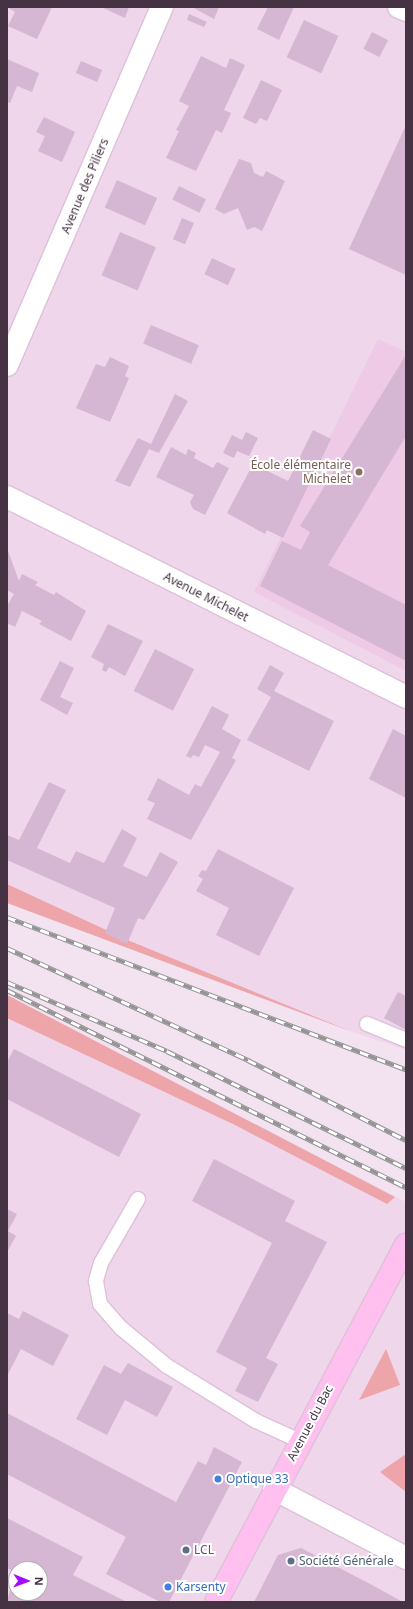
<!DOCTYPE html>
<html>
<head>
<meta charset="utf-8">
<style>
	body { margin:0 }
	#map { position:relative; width:413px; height:1609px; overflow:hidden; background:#f3e2f0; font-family:"Noto Sans",sans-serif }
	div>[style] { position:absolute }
	.residential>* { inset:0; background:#efd6eb }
	.education>* { inset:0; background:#eecae7 }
	.green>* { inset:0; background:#eda5aa }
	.building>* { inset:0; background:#d5b6d3; transform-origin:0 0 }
	.roads { filter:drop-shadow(1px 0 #ddc0d9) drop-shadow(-1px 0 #ddc0d9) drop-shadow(0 1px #ddc0d9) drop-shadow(0 -1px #ddc0d9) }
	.service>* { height:14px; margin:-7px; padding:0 7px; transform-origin:7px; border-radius:7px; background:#fff }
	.minor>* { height:22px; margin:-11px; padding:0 11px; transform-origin:11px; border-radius:11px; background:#fff }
	.secondary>* { height:22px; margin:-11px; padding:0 11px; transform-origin:11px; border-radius:11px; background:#ffc0f0 }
	.rail>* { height:4.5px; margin-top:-2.25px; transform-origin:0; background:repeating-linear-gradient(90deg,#fff 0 9px,#939393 0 18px); box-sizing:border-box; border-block:1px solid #939393 }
	.dots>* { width:11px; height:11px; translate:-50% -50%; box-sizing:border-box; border:2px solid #fff; border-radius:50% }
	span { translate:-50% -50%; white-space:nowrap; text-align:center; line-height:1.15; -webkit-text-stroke:4px #fff; paint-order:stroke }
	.street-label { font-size:12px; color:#453243 }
	.education-label { font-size:12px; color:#785e54 }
	.right { translate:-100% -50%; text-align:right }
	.shop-label { font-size:12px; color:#366cbe }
	.left { translate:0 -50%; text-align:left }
	.service-label { font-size:12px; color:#4e5e75 }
	.frame { position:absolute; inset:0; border:8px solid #453243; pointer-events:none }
	.north { position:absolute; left:8px; top:1561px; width:40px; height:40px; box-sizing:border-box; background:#fff; border:1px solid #b5adb4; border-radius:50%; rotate:91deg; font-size:11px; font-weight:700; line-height:16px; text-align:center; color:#453243 }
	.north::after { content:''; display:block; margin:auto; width:14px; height:18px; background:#a50dff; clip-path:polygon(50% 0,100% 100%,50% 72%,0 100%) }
</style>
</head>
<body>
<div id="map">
	<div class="residential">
		<div style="clip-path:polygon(7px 7px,406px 7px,406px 1050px,344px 1029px,130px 941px,7px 884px)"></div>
		<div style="clip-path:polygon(evenodd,7px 995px,406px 1202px,406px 1602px,7px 1602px,7px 995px,16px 1569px,40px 1569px,40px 1593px,16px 1593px,16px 1569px)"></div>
	</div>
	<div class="education">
		<div style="clip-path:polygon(378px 339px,406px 352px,406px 671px,254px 592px)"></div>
	</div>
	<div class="green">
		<div style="clip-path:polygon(7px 884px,130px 941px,350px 1031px,7px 903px)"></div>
		<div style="clip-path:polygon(7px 995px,395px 1197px,387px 1204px,235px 1125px,7px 1018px)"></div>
		<div style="clip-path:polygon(386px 1349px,400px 1385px,359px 1400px)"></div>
		<div style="clip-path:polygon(406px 1454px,406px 1492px,380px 1472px)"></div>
	</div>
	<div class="building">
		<div style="clip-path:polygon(7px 7px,52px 7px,37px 39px,8px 26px,15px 12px)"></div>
		<div style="clip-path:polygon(101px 7px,129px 7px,125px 18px)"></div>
		<div style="clip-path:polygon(192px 7px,219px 7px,214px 19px)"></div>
		<div style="clip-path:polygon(268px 7px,294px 7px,279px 40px,257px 29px)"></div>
		<div style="clip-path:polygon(189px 14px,207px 22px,204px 27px,187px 20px)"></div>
		<div style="left:304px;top:20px;width:38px;height:41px;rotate:25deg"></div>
		<div style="left:372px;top:32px;width:18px;height:19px;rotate:27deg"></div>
		<div style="clip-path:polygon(201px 56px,226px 68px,230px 58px,245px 65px,224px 110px,231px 113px,222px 133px,216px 130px,196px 171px,166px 158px,179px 131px,176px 130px,189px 106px,179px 101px)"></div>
		<div style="clip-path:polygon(7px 59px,39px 73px,32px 92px,17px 86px,10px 103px,7px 102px)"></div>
		<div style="left:81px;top:61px;width:23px;height:13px;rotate:23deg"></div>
		<div style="clip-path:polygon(261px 80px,282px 90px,267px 121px,260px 118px,256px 124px,243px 118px)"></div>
		<div style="clip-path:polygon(44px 117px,75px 132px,62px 162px,38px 151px,45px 136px,36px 132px)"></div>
		<div style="clip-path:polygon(406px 125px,406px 275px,349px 249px)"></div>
		<div style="clip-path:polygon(239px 159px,251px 163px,254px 173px,263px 177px,266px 171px,285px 181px,262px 231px,254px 227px,247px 230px,238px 208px,224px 214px,215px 209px)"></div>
		<div style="left:117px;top:180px;width:44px;height:30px;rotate:24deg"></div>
		<div style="left:179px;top:186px;width:30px;height:15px;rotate:26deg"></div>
		<div style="left:182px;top:218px;width:13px;height:23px;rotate:23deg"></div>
		<div style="left:120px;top:232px;width:39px;height:47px;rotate:23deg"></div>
		<div style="left:212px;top:258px;width:26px;height:18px;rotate:25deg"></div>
		<div style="left:151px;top:325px;width:52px;height:20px;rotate:23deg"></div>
		<div style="clip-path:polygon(406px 355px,406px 436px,328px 565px,406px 605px,406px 661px,260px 586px,282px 541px,301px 550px,310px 532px,300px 526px)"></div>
		<div style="clip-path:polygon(110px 357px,129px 366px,125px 376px,129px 378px,110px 422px,76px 408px,96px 364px,105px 367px)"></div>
		<div style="clip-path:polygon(175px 394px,188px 401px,159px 453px,149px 449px,130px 487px,115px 481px,138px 438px,151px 444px)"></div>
		<div style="clip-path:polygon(313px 430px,331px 439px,283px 538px,267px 530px,265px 534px,227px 513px,253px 464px,288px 481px)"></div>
		<div style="clip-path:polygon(246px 432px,258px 438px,249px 456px,237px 451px,234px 458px,223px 453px,232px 435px,242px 440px)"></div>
		<div style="clip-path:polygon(171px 447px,186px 455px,188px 449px,196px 453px,194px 458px,213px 468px,217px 462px,229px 468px,205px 515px,193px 509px,190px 502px,194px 495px,156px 477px)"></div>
		<div style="clip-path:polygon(7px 548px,19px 581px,22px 574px,38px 582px,35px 585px,54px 595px,56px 592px,86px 611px,71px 641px,39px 624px,42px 621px,22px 611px,15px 627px,7px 623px,7px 606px,14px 594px,7px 590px)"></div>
		<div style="clip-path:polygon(108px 624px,143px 641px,125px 676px,109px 667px,106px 672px,102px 670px,104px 664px,91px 657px)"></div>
		<div style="left:155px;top:649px;width:44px;height:47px;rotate:27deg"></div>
		<div style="clip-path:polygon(60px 661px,74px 668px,60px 697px,73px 703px,67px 715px,40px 700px)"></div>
		<div style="clip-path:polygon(270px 665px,284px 673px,274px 691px,334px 721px,309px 771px,247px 740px,271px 697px,257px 689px)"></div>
		<div style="clip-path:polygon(212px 706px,229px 715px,222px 729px,241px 740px,232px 758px,236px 760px,191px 840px,147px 819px,155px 803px,147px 800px,158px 778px,189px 795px,195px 784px,201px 787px,220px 752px,205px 745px,199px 757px,193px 755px,191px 758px,186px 756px)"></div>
		<div style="clip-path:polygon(393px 729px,406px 736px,406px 798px,369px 779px)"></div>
		<div style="clip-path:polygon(49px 782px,66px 790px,37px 848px,70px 863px,76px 851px,104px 863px,122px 829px,137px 838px,123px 866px,147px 877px,160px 852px,178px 862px,144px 920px,138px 918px,127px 944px,105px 933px,115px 908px,7px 860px,7px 835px,19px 840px)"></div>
		<div style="clip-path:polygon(218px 849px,294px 888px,259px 956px,216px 935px,229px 908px,196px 891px,203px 879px,198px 876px,202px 870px,206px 871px)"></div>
		<div style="clip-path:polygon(398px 992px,406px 996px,406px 1030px,384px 1018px)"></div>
		<div style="clip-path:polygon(14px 1049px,141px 1114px,119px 1157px,7px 1099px,7px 1062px)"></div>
		<div style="clip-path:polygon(214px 1159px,295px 1201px,285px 1221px,327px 1242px,266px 1358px,278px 1364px,258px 1402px,235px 1391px,247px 1368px,216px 1352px,272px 1243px,192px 1201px)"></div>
		<div style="clip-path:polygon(7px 1209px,17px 1214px,8px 1231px,16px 1236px,7px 1252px)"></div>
		<div style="clip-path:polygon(23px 1311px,69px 1335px,53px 1366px,21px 1349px,7px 1376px,7px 1313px,19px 1319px)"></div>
		<div style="clip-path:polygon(128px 1363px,173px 1387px,157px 1417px,125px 1400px,107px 1435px,76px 1419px,104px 1365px,121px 1374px)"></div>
		<div style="clip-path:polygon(7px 1413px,176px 1502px,198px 1461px,206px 1465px,214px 1447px,242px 1462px,169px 1602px,160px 1602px,106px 1574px,126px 1537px,7px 1474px)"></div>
		<div style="clip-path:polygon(evenodd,7px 1518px,83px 1557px,73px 1575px,127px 1602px,7px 1601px,15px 1572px,7px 1568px,7px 1518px,16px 1569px,40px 1569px,40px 1593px,16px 1593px,16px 1569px)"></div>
		<div style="clip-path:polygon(301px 1548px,372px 1585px,403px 1602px,254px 1602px,278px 1555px)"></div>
	</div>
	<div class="roads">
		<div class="service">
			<div style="left:367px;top:1024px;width:42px;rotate:22.3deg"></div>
			<div style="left:138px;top:1199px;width:74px;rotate:120deg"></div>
			<div style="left:101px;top:1263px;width:19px;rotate:106deg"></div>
			<div style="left:96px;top:1281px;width:23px;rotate:80deg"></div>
			<div style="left:100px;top:1304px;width:32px;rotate:49deg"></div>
			<div style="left:121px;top:1328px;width:60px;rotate:39.6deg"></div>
			<div style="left:167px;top:1366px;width:105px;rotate:31.7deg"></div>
			<div style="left:256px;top:1421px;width:48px;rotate:24.4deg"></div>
		</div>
		<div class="minor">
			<div style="left:399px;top:7px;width:8px;rotate:23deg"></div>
			<div style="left:7px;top:365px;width:390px;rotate:-66.6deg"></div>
			<div style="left:7px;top:497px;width:446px;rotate:26.6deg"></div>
			<div style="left:274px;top:1489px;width:149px;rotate:27.6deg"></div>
		</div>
		<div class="secondary">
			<div style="left:216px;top:1602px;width:405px;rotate:-62deg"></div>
		</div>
	</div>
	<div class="rail">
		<div style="left:7px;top:917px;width:427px;rotate:20.9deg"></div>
		<div style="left:7px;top:948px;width:266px;rotate:24.9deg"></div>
		<div style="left:248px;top:1060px;width:177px;rotate:26.9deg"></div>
		<div style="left:7px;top:982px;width:174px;rotate:23.3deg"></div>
		<div style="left:167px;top:1051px;width:266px;rotate:26.1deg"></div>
		<div style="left:7px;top:990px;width:445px;rotate:26.3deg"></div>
	</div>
	<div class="dots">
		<div style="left:359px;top:472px;background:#8d6e63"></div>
		<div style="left:218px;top:1479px;background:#3f7fe0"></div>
		<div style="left:186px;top:1550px;background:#5c6f8a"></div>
		<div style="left:291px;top:1561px;background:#5c6f8a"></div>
		<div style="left:168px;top:1587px;background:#3f7fe0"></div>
	</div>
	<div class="street-label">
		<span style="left:85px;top:186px;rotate:-67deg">Avenue des Piliers</span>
		<span style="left:206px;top:597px;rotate:27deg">Avenue Michelet</span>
		<span style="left:310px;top:1423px;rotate:-62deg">Avenue du Bac</span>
	</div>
	<div class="education-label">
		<span class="right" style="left:351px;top:472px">École élémentaire<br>Michelet</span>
	</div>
	<div class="shop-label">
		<span class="left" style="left:226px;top:1479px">Optique 33</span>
		<span class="left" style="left:176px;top:1587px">Karsenty</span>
	</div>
	<div class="service-label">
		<span class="left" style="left:194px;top:1550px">LCL</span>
		<span class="left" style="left:299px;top:1561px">Société Générale</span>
	</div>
	<div class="frame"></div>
	<div class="north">N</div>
</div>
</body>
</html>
